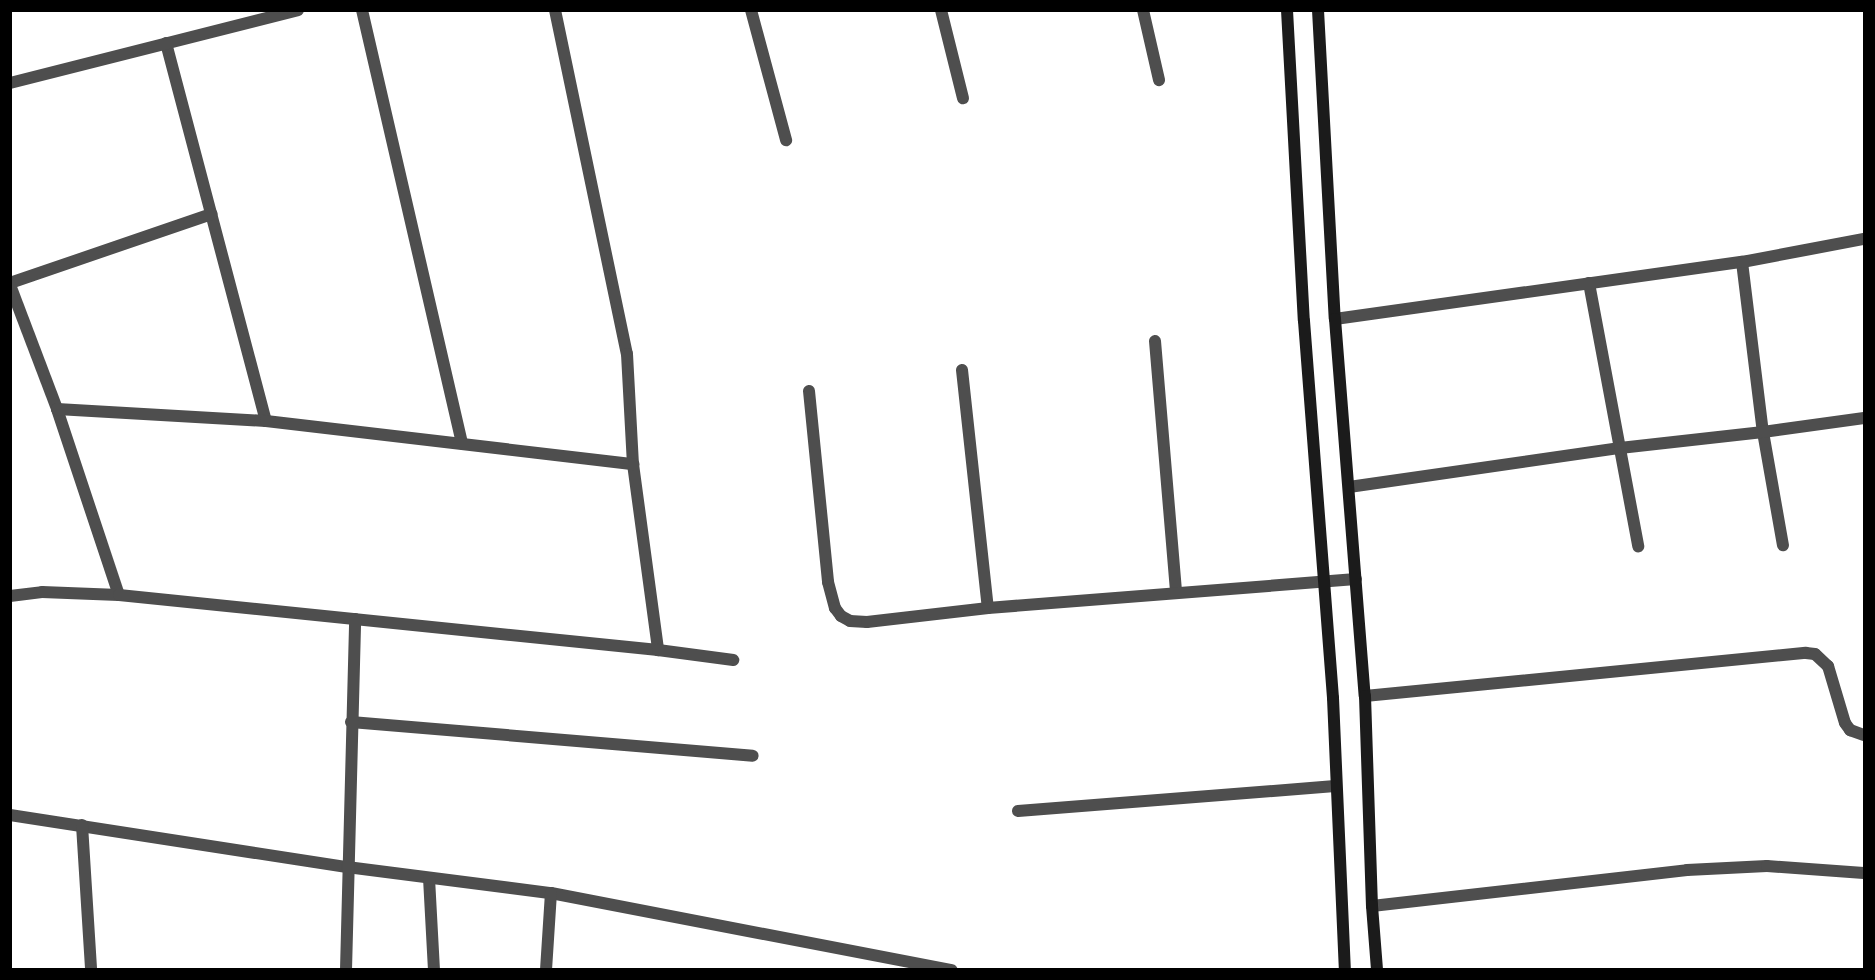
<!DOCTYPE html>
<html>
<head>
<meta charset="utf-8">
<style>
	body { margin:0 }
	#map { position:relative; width:1875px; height:980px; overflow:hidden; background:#fff; font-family:"Fira Sans",sans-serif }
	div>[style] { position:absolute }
	.street>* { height:12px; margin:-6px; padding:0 6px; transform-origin:6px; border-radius:6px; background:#4e4e4e }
	.secondary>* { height:12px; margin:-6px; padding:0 6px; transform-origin:6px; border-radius:6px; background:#1b1b1b }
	span { translate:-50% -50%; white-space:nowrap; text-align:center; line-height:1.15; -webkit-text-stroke:4.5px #fff; paint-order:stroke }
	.frame { position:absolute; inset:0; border:12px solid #000; pointer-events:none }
</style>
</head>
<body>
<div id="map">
	<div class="street">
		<div style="left:362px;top:10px;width:445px;rotate:77deg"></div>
		<div style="left:555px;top:10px;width:351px;rotate:78.2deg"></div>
		<div style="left:627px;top:354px;width:110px;rotate:86.9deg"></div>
		<div style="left:633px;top:464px;width:188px;rotate:82.3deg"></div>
		<div style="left:751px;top:10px;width:135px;rotate:74.9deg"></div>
		<div style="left:941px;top:10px;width:91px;rotate:76deg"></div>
		<div style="left:1143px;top:10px;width:72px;rotate:77.1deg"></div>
		<div style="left:166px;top:43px;width:391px;rotate:75.2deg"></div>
		<div style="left:10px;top:83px;width:297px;rotate:-14.2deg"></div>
		<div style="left:1742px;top:262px;width:171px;rotate:83deg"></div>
		<div style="left:1763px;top:432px;width:115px;rotate:80deg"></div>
		<div style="left:10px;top:283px;width:213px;rotate:-18.9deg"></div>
		<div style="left:1589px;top:283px;width:268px;rotate:79.4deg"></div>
		<div style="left:10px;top:285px;width:133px;rotate:69.2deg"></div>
		<div style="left:57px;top:409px;width:196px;rotate:71.6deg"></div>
		<div style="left:1335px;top:319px;width:411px;rotate:-8deg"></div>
		<div style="left:1742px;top:262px;width:124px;rotate:-10.7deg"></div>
		<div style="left:1155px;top:341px;width:252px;rotate:85.2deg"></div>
		<div style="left:962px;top:370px;width:239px;rotate:83.8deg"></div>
		<div style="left:809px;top:391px;width:192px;rotate:84.3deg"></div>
		<div style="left:828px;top:582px;width:27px;rotate:75deg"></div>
		<div style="left:835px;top:608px;width:10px;rotate:53deg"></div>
		<div style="left:841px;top:616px;width:10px;rotate:29deg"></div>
		<div style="left:850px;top:621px;width:17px;rotate:3deg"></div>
		<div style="left:867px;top:622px;width:122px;rotate:-6.6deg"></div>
		<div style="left:988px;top:608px;width:369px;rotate:-4.5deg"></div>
		<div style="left:57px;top:409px;width:209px;rotate:3.3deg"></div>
		<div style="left:266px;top:421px;width:370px;rotate:6.7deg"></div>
		<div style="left:1349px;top:487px;width:274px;rotate:-8.2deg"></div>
		<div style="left:1620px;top:448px;width:144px;rotate:-6.4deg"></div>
		<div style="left:1763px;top:432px;width:102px;rotate:-7.9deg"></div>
		<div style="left:10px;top:596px;width:32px;rotate:-7deg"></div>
		<div style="left:42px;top:592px;width:77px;rotate:2.2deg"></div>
		<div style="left:119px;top:595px;width:542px;rotate:5.83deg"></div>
		<div style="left:658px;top:650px;width:76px;rotate:7.6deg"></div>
		<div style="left:1365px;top:696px;width:443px;rotate:-5.6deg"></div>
		<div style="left:1806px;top:653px;width:9px;rotate:6deg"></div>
		<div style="left:1815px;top:654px;width:18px;rotate:43deg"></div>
		<div style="left:1828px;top:666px;width:59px;rotate:73.4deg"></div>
		<div style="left:1845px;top:723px;width:9px;rotate:54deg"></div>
		<div style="left:1850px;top:730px;width:15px;rotate:20deg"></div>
		<div style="left:351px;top:722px;width:403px;rotate:4.8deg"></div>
		<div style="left:1018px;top:811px;width:318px;rotate:-4.5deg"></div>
		<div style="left:10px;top:815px;width:341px;rotate:8.8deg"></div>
		<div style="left:347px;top:867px;width:206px;rotate:7.3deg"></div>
		<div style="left:551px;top:893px;width:408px;rotate:10.9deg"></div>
		<div style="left:82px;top:825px;width:145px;rotate:86.4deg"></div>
		<div style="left:429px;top:878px;width:92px;rotate:86.9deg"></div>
		<div style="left:1372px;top:906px;width:317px;rotate:-6.5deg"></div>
		<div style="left:1687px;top:870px;width:80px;rotate:-2.9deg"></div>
		<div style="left:1767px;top:866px;width:97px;rotate:4.1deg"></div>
		<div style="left:346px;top:970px;width:351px;rotate:-88.5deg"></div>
		<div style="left:546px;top:970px;width:77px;rotate:-86.3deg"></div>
	</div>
	<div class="secondary">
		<div style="left:1287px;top:10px;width:311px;rotate:86.9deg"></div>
		<div style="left:1304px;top:321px;width:378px;rotate:85.6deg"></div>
		<div style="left:1333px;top:698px;width:272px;rotate:87.5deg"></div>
		<div style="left:1318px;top:10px;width:309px;rotate:86.9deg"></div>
		<div style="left:1335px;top:319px;width:378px;rotate:85.5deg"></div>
		<div style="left:1365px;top:696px;width:210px;rotate:88.1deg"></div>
		<div style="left:1372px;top:906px;width:64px;rotate:85.5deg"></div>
	</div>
	<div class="frame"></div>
</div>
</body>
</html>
